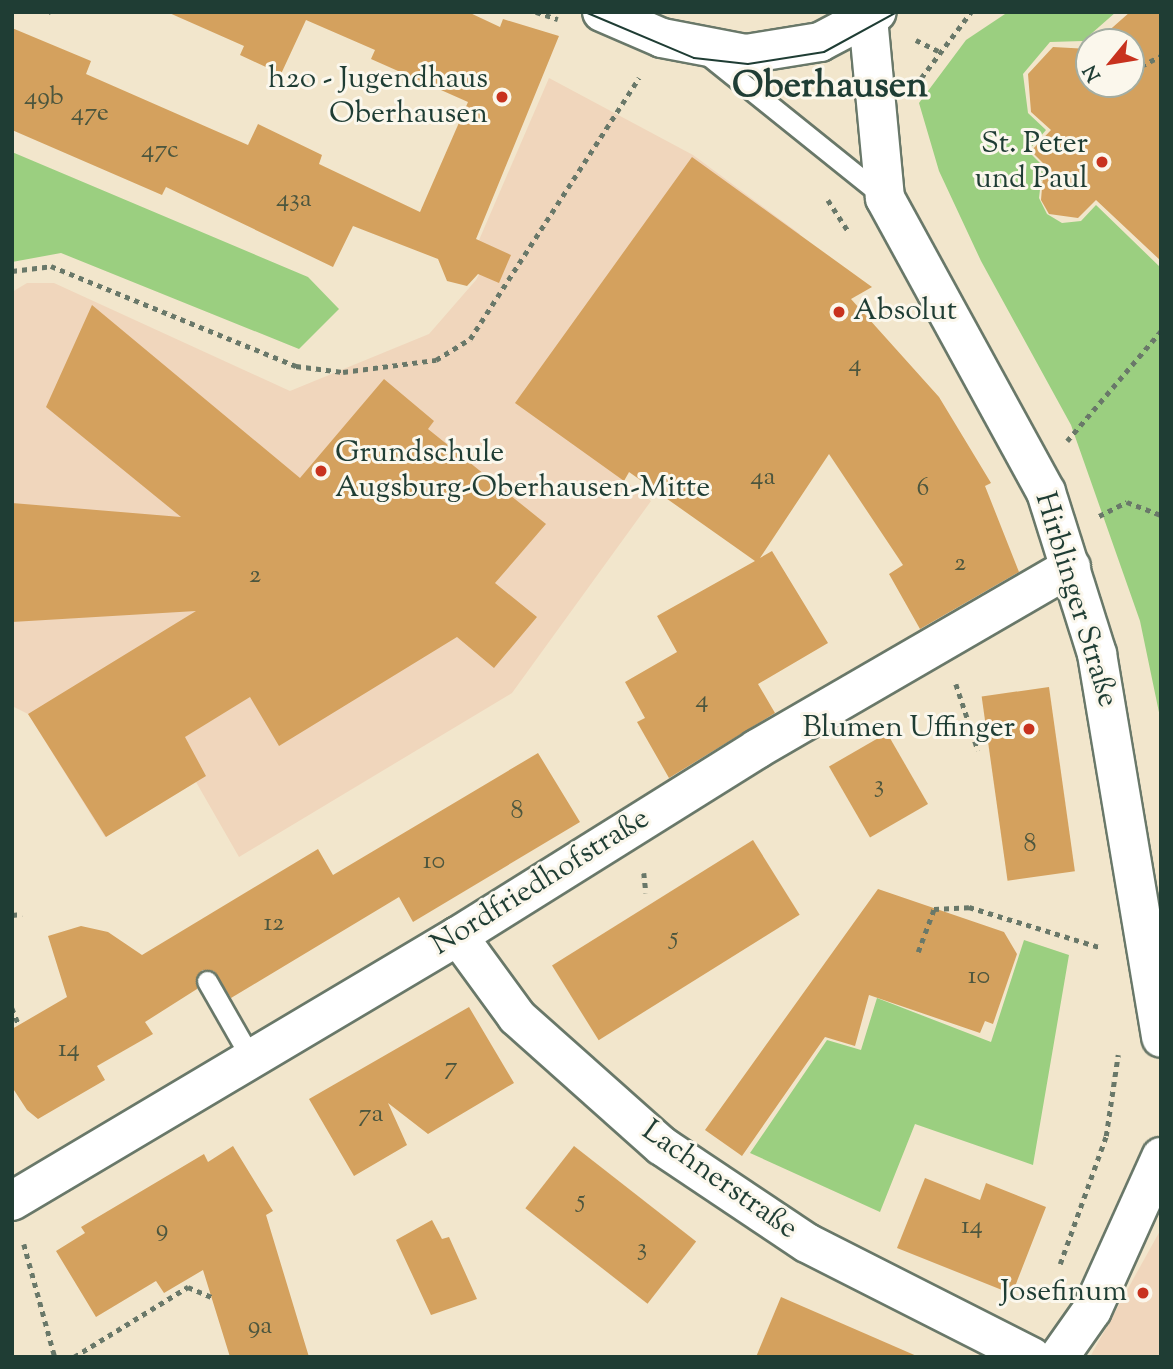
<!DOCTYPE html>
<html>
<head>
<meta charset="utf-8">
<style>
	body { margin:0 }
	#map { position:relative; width:1173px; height:1369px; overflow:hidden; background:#f2e6cc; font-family:"Sorts Mill Goudy",serif }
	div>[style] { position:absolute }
	.built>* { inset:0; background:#f0d6bc }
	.green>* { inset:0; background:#9bcf80 }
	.building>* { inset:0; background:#d4a15e; transform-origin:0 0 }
	.path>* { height:4.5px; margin-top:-2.25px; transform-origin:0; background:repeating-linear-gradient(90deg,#697869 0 5px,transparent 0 10px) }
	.roads { filter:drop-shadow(2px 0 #697869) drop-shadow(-2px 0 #697869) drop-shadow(0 2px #697869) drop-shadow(0 -2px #697869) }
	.service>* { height:19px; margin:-9.5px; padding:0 9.5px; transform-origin:9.5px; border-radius:9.5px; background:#fff }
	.minor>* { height:38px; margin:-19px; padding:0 19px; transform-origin:19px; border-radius:19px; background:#fff }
	.tertiary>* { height:38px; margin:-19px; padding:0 19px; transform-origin:19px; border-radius:19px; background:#fff }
	.tram>* { height:2px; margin:-1px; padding:0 1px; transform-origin:1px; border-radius:1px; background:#1f3d34 }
	.dots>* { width:19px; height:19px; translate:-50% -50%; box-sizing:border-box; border:4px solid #fbf7ec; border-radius:50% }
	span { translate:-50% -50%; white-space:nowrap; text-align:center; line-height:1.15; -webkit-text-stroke:6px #fbf7ec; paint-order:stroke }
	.number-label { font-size:26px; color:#4c563e }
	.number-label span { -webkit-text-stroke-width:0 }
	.poi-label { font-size:30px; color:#1f3d34 }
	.right { translate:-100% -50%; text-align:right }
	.left { translate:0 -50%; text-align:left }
	.street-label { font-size:30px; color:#1f3d34 }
	.district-label { font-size:37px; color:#1f3d34; font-weight:700 }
	.frame { position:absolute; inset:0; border:14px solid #1f3d34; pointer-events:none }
	.north { position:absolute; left:1075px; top:28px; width:70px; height:70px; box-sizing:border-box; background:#fbf7ec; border:2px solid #a3ada2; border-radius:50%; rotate:240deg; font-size:19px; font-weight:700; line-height:28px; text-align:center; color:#1f3d34 }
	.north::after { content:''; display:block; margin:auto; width:24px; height:32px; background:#c8321e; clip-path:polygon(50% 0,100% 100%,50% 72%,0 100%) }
</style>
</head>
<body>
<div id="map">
	<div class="built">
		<div style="clip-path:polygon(549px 78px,693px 155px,800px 234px,624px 480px,651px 501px,512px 693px,239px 857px,196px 782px,105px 837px,28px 714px,12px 706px,12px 292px,27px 283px,54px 283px,290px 391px,429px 334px,476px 280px,484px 265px,476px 247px)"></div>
		<div style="clip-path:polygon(1161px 1229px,1161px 1357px,1090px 1357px)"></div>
	</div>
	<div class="green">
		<div style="clip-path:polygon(1008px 12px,1116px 12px,1083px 41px,1050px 42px,1023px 74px,1028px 113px,1046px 130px,1028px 151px,1050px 173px,1041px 181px,1039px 198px,1047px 214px,1062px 223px,1081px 221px,1096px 205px,1161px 268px,1161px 722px,1140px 621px,1071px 425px,981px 261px,939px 171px,919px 103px,966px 40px)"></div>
		<div style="clip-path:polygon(12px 152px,308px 277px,339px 309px,299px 349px,61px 253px,12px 262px)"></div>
		<div style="clip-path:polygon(1024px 940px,1069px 955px,1033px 1165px,915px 1124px,880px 1212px,750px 1153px,827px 1040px,861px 1050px,877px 998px,991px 1042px)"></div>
	</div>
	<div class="building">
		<div style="clip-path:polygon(167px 12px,468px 12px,500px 27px,503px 19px,559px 36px,476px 239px,511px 255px,499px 283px,478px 274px,467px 286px,447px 281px,438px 259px,353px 226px,333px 267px,166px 187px,162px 195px,12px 130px,12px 28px,91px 61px,86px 74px,248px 145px,258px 124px,322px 155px,319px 164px,420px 212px,468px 102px,371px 59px,375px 50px,306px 20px,281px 74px,240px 55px,244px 46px)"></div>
		<div style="clip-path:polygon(1130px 12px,1161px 12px,1161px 261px,1096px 200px,1078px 218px,1049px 214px,1041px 200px,1044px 164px,1031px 151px,1051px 130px,1031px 112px,1028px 74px,1053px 47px,1089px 49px,1089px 84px,1131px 84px,1131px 42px,1096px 42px)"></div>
		<div style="clip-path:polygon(692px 157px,872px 287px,851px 299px,939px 397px,991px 483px,985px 486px,1019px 572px,920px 629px,889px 574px,903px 565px,829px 454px,760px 558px,772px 551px,828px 643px,758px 684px,775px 713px,669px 778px,637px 722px,645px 718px,625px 682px,677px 652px,657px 616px,755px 561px,629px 472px,624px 481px,515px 403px)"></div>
		<div style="clip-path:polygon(92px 305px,300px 478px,384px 379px,434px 421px,428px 429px,546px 524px,495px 583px,537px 617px,494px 668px,457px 637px,279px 746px,250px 697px,185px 737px,206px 776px,106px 837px,28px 714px,196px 611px,12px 622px,12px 503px,181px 517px,46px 407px)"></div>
		<div style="left:1049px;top:687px;width:186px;height:68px;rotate:82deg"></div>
		<div style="left:887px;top:733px;width:82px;height:67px;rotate:60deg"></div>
		<div style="clip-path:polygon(538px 753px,580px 822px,413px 922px,399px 897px,231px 998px,214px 971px,202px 970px,197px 989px,145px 1022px,153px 1034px,97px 1066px,105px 1080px,38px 1119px,27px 1110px,12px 1087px,12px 1029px,67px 997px,48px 936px,81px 926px,108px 932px,142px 955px,318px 849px,333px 875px)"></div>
		<div style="left:753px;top:840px;width:88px;height:237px;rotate:58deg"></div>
		<div style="clip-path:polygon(878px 889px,1004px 932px,1017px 954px,993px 1024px,985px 1021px,980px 1033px,869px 995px,855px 1046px,825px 1037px,742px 1156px,705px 1130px)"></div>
		<div style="clip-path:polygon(469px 1007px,514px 1083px,428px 1134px,388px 1103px,407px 1145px,354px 1176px,309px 1099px)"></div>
		<div style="clip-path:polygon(233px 1146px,273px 1211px,266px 1215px,309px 1357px,230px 1357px,203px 1270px,164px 1293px,156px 1281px,96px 1317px,56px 1251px,85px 1233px,81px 1227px,204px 1154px,208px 1162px)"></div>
		<div style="left:574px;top:1146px;width:155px;height:79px;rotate:38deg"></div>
		<div style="clip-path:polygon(925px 1178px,980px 1200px,986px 1183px,1046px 1207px,1012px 1294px,897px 1248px)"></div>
		<div style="clip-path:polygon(432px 1220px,442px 1239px,449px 1237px,477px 1299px,431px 1315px,396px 1240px)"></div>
		<div style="clip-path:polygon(781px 1297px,919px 1357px,756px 1357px)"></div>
	</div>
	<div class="path">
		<div style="left:51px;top:12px;width:1px;rotate:45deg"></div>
		<div style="left:536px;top:12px;width:23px;rotate:18deg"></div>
		<div style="left:916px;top:40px;width:25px;rotate:26deg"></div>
		<div style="left:1141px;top:66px;width:22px;rotate:-27deg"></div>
		<div style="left:921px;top:78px;width:83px;rotate:-52.9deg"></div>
		<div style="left:828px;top:200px;width:37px;rotate:57deg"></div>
		<div style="left:12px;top:271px;width:39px;rotate:-7deg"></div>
		<div style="left:51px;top:266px;width:265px;rotate:22.2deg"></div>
		<div style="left:296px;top:366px;width:47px;rotate:7.3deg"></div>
		<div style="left:343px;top:372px;width:94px;rotate:-7.4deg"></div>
		<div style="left:436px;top:360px;width:40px;rotate:-32deg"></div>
		<div style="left:470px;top:339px;width:311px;rotate:-57.1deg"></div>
		<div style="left:1067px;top:441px;width:145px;rotate:-49.5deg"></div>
		<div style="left:1099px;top:516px;width:31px;rotate:-27deg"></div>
		<div style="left:1127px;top:502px;width:36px;rotate:21deg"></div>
		<div style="left:956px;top:684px;width:70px;rotate:71.6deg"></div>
		<div style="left:644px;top:873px;width:20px;rotate:84deg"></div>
		<div style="left:12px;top:915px;width:10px;rotate:-6deg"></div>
		<div style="left:918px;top:952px;width:46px;rotate:-69.6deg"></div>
		<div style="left:934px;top:909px;width:35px;rotate:-3deg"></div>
		<div style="left:969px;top:907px;width:139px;rotate:17.1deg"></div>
		<div style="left:12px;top:1008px;width:18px;rotate:68deg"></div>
		<div style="left:24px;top:1244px;width:117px;rotate:74.7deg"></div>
		<div style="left:1060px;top:1264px;width:136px;rotate:-70.2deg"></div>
		<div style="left:1106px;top:1136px;width:82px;rotate:-81.6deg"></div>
		<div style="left:74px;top:1357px;width:134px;rotate:-31.6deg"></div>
		<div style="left:188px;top:1287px;width:26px;rotate:23deg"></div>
	</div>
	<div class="roads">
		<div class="service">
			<div style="left:705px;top:53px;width:230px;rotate:38.8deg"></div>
			<div style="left:207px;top:981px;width:91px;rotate:60.3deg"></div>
		</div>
		<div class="minor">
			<div style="left:868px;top:18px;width:181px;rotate:84.6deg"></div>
			<div style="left:885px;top:198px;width:335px;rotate:61.3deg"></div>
			<div style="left:1046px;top:492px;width:170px;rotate:72.5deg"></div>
			<div style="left:1097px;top:654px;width:389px;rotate:80.5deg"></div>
			<div style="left:458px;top:936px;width:100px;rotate:53.9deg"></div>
			<div style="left:517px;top:1017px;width:194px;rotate:41.7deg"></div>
			<div style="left:662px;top:1146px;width:174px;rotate:33.8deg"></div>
			<div style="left:807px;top:1243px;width:252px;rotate:26.9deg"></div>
			<div style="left:12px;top:1201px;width:519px;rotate:-30.72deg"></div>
			<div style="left:458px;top:936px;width:353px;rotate:-32deg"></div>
			<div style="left:757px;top:749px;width:363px;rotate:-30.1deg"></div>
			<div style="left:1059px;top:1357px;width:57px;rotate:-54.9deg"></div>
			<div style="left:1092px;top:1310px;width:168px;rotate:-65.7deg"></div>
		</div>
		<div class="tertiary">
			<div style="left:602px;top:12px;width:65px;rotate:23.4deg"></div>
			<div style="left:662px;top:38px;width:86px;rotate:10.8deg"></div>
			<div style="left:746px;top:54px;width:75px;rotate:-9.2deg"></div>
			<div style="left:820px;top:42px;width:64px;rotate:-27.8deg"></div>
		</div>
	</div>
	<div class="tram">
		<div style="left:585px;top:12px;width:118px;rotate:22.9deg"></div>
		<div style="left:694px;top:58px;width:54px;rotate:6.3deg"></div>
		<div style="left:748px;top:64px;width:77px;rotate:-9deg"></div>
		<div style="left:824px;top:52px;width:83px;rotate:-28.7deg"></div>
	</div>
	<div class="dots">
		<div style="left:502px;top:97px;background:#c8321e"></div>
		<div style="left:1102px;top:162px;background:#c8321e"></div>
		<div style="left:839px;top:312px;background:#c8321e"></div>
		<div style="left:321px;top:471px;background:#c8321e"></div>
		<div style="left:1029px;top:729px;background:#c8321e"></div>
		<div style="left:1143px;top:1293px;background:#c8321e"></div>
	</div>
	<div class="number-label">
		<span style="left:44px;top:98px">49b</span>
		<span style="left:90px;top:114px">47e</span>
		<span style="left:160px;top:151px">47c</span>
		<span style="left:294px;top:200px">43a</span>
		<span style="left:855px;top:365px">4</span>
		<span style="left:763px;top:478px">4a</span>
		<span style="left:923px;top:489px">6</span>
		<span style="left:960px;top:564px">2</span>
		<span style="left:255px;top:576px">2</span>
		<span style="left:702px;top:701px">4</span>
		<span style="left:879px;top:786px">3</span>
		<span style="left:517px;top:812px">8</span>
		<span style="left:1030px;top:845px">8</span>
		<span style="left:434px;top:862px">10</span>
		<span style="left:274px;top:924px">12</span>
		<span style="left:674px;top:938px">5</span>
		<span style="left:979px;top:977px">10</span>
		<span style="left:69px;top:1050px">14</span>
		<span style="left:451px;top:1068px">7</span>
		<span style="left:371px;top:1115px">7a</span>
		<span style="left:581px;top:1201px">5</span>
		<span style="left:972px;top:1227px">14</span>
		<span style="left:162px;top:1230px">9</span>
		<span style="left:642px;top:1249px">3</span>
		<span style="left:260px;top:1327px">9a</span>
	</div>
	<div class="poi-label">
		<span class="right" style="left:488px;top:97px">h2o - Jugendhaus<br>Oberhausen</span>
		<span class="right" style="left:1088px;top:162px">St. Peter<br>und Paul</span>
		<span class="left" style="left:853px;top:312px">Absolut</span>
		<span class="left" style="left:335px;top:471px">Grundschule<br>Augsburg-Oberhausen-Mitte</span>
		<span class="right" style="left:1015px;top:729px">Blumen Uffinger</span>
		<span class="right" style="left:1127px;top:1293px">Josefinum</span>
	</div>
	<div class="street-label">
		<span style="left:1075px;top:600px;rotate:73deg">Hirblinger Straße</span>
		<span style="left:541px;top:883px;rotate:-32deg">Nordfriedhofstraße</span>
		<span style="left:719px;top:1181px;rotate:35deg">Lachnerstraße</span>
	</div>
	<div class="district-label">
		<span style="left:830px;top:87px">Oberhausen</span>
	</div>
	<div class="frame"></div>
	<div class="north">N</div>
</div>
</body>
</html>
